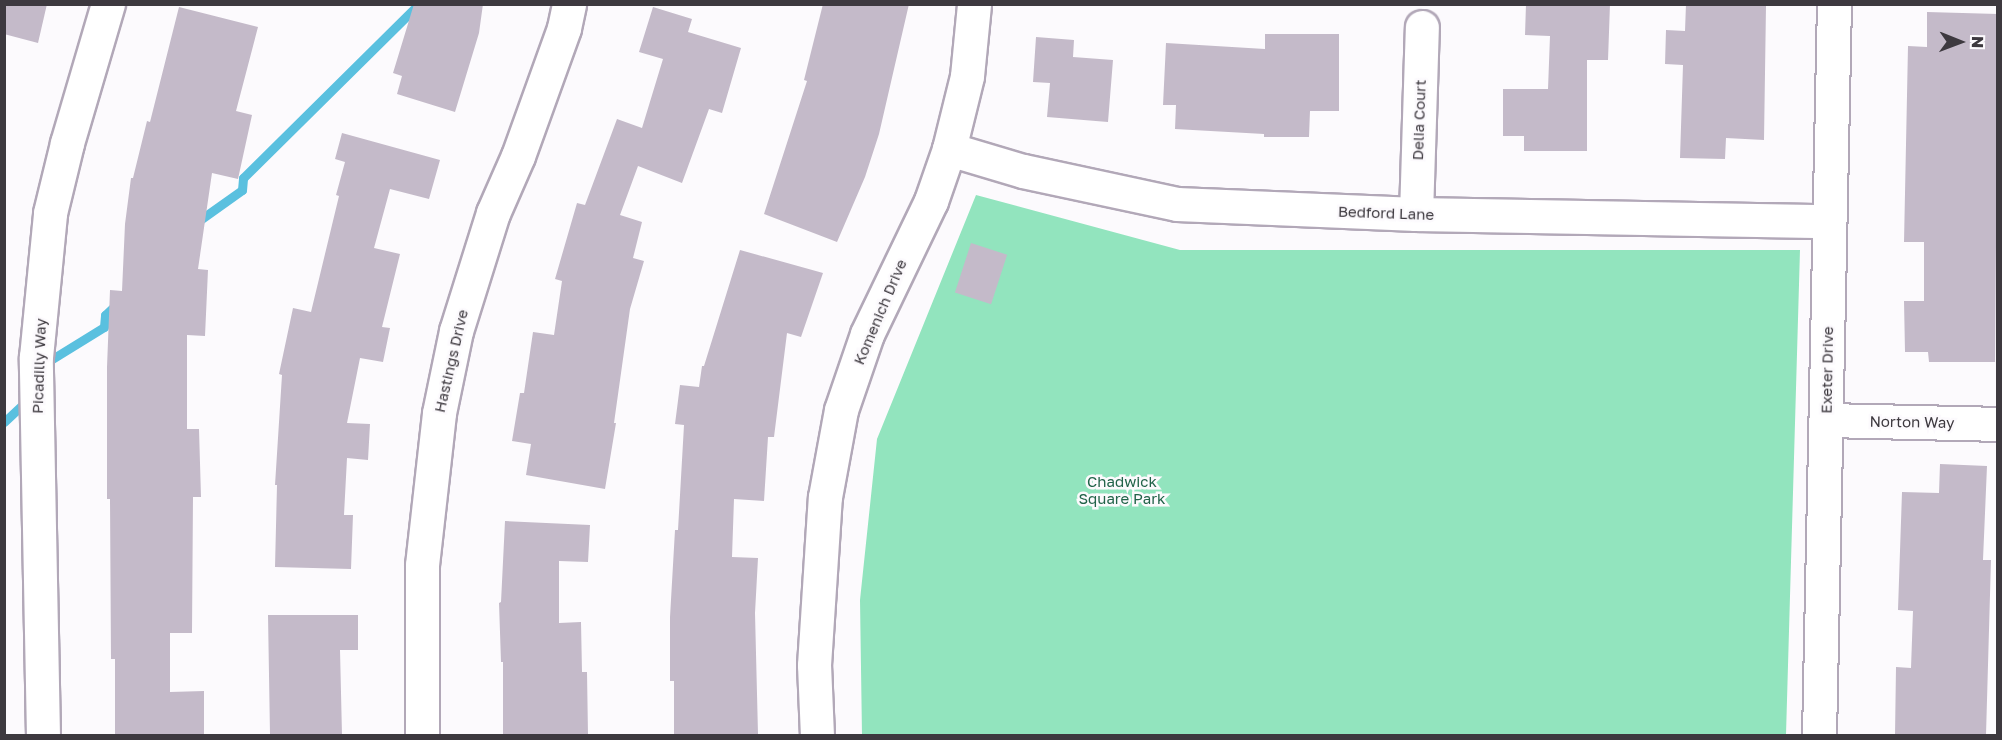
<!DOCTYPE html>
<html>
<head>
<meta charset="utf-8">
<style>
	body { margin:0 }
	#map { position:relative; width:2002px; height:740px; overflow:hidden; background:#fcfafd; font-family:"Golos Text",sans-serif }
	div>[style] { position:absolute }
	.green>* { inset:0; background:#92e4be }
	.stream>* { height:9px; margin:-4.5px; padding:0 4.5px; transform-origin:4.5px; border-radius:4.5px; background:#5ac0df }
	.building>* { inset:0; background:#c4bac9; transform-origin:0 0 }
	.roads { filter:drop-shadow(2px 0 #b2a8b8) drop-shadow(-2px 0 #b2a8b8) drop-shadow(0 2px #b2a8b8) drop-shadow(0 -2px #b2a8b8) }
	.minor>* { height:33px; margin:-16.5px; padding:0 16.5px; transform-origin:16.5px; border-radius:16.5px; background:#fff }
	.tertiary>* { height:33px; margin:-16.5px; padding:0 16.5px; transform-origin:16.5px; border-radius:16.5px; background:#fff }
	span { translate:-50% -50%; white-space:nowrap; text-align:center; line-height:1.15; -webkit-text-stroke:5px #fcfafd; paint-order:stroke }
	.street-label { font-size:15px; color:#3d393f }
	.park-label { font-size:15px; color:#216349 }
	.frame { position:absolute; inset:0; border:6px solid #3d393f; pointer-events:none }
	.north { position:absolute; left:1930px; top:12px; width:60px; height:60px; -webkit-text-stroke:4px #fcfafd; paint-order:stroke; rotate:91deg; font-size:16px; font-weight:700; line-height:24px; text-align:center; color:#3d393f }
	.north::after { content:''; display:block; margin:auto; width:21px; height:27px; background:#3d393f; clip-path:polygon(50% 0,100% 100%,50% 72%,0 100%) }
</style>
</head>
<body>
<div id="map">
	<div class="green">
		<div style="clip-path:polygon(976px 195px,1180px 250px,1800px 250px,1786px 735px,862px 736px,860px 600px,877px 439px)"></div>
	</div>
	<div class="stream">
		<div style="left:197px;top:222px;width:55px;rotate:-35.4deg"></div>
		<div style="left:242px;top:190px;width:12px;rotate:-85deg"></div>
		<div style="left:243px;top:178px;width:247px;rotate:-44.7deg"></div>
		<div style="left:44px;top:364px;width:70px;rotate:-31.7deg"></div>
		<div style="left:104px;top:327px;width:12px;rotate:-85deg"></div>
		<div style="left:105px;top:315px;width:16px;rotate:-43deg"></div>
		<div style="left:4px;top:422px;width:34px;rotate:-43deg"></div>
	</div>
	<div class="building">
		<div style="clip-path:polygon(4px 4px,47px 4px,38px 43px,4px 34px)"></div>
		<div style="clip-path:polygon(414px 4px,483px 4px,479px 33px,455px 112px,397px 94px,402px 76px,393px 73px)"></div>
		<div style="clip-path:polygon(823px 4px,909px 4px,879px 134px,865px 177px,837px 242px,764px 214px,807px 81px,804px 80px)"></div>
		<div style="clip-path:polygon(1526px 4px,1610px 4px,1608px 60px,1587px 60px,1587px 151px,1524px 151px,1524px 136px,1503px 136px,1503px 89px,1548px 89px,1550px 36px,1525px 35px)"></div>
		<div style="clip-path:polygon(1686px 4px,1766px 6px,1764px 140px,1726px 138px,1725px 159px,1680px 158px,1683px 65px,1665px 64px,1666px 30px,1685px 31px)"></div>
		<div style="clip-path:polygon(179px 7px,258px 27px,236px 111px,252px 115px,238px 179px,212px 173px,198px 269px,208px 270px,205px 336px,187px 335px,187px 429px,199px 429px,201px 497px,193px 497px,192px 633px,170px 633px,170px 692px,204px 691px,204px 735px,115px 735px,115px 659px,111px 659px,110px 499px,107px 499px,107px 367px,110px 290px,122px 291px,125px 224px,131px 178px,133px 178px,147px 121px,150px 122px)"></div>
		<div style="clip-path:polygon(653px 7px,692px 19px,688px 32px,741px 48px,722px 113px,709px 109px,682px 183px,638px 166px,620px 215px,642px 222px,633px 258px,644px 261px,630px 309px,614px 423px,616px 423px,605px 489px,526px 475px,531px 444px,512px 441px,520px 393px,524px 393px,533px 332px,554px 335px,562px 281px,555px 279px,577px 203px,585px 205px,617px 119px,642px 128px,663px 59px,639px 52px)"></div>
		<div style="clip-path:polygon(1927px 12px,1998px 14px,1995px 362px,1929px 362px,1928px 352px,1905px 352px,1904px 301px,1924px 301px,1924px 242px,1904px 242px,1908px 46px,1927px 47px)"></div>
		<div style="clip-path:polygon(1265px 34px,1339px 34px,1339px 111px,1310px 111px,1309px 137px,1264px 137px,1264px 134px,1175px 129px,1176px 105px,1163px 105px,1166px 43px,1265px 49px)"></div>
		<div style="clip-path:polygon(1036px 37px,1074px 40px,1073px 57px,1113px 60px,1108px 122px,1047px 117px,1050px 83px,1033px 82px)"></div>
		<div style="clip-path:polygon(342px 133px,440px 160px,429px 199px,390px 189px,374px 248px,400px 254px,382px 327px,390px 328px,383px 362px,360px 358px,347px 423px,370px 424px,368px 460px,347px 458px,344px 515px,353px 515px,351px 569px,275px 567px,277px 485px,275px 485px,282px 375px,279px 374px,293px 308px,311px 312px,339px 196px,336px 195px,345px 162px,335px 159px)"></div>
		<div style="left:971px;top:243px;width:38px;height:52px;rotate:18deg"></div>
		<div style="clip-path:polygon(740px 250px,823px 273px,801px 337px,787px 333px,774px 437px,768px 437px,764px 501px,734px 499px,732px 557px,758px 558px,755px 613px,758px 734px,674px 735px,674px 681px,670px 681px,670px 617px,675px 530px,678px 530px,684px 425px,675px 424px,680px 385px,699px 387px,702px 366px,704px 366px)"></div>
		<div style="clip-path:polygon(1940px 464px,1987px 466px,1983px 560px,1991px 560px,1986px 735px,1895px 735px,1896px 667px,1911px 668px,1913px 611px,1898px 610px,1902px 492px,1939px 493px)"></div>
		<div style="clip-path:polygon(505px 521px,590px 525px,588px 562px,559px 561px,559px 623px,581px 622px,582px 672px,587px 672px,588px 735px,503px 735px,503px 662px,501px 662px,499px 603px,501px 602px)"></div>
		<div style="clip-path:polygon(268px 615px,358px 615px,358px 650px,340px 650px,342px 735px,270px 735px)"></div>
	</div>
	<div class="roads">
		<div class="minor">
			<div style="left:949px;top:149px;width:77px;rotate:16.6deg"></div>
			<div style="left:1023px;top:171px;width:157px;rotate:12.1deg"></div>
			<div style="left:1177px;top:204px;width:239px;rotate:2.4deg"></div>
			<div style="left:1416px;top:214px;width:413px;rotate:1deg"></div>
			<div style="left:1416px;top:214px;width:187px;rotate:-88.2deg"></div>
			<div style="left:1826px;top:420px;width:172px;rotate:1.3deg"></div>
			<div style="left:43px;top:736px;width:379px;rotate:-91.1deg"></div>
			<div style="left:36px;top:357px;width:145px;rotate:-84.4deg"></div>
			<div style="left:50px;top:213px;width:72px;rotate:-76.3deg"></div>
			<div style="left:67px;top:143px;width:145px;rotate:-73.6deg"></div>
			<div style="left:817px;top:736px;width:71px;rotate:-92.4deg"></div>
			<div style="left:814px;top:665px;width:168px;rotate:-86.3deg"></div>
			<div style="left:825px;top:497px;width:88px;rotate:-79.6deg"></div>
			<div style="left:841px;top:410px;width:80px;rotate:-71.1deg"></div>
			<div style="left:867px;top:334px;width:148px;rotate:-64.3deg"></div>
			<div style="left:931px;top:201px;width:55px;rotate:-70.9deg"></div>
			<div style="left:949px;top:149px;width:75px;rotate:-76.1deg"></div>
			<div style="left:967px;top:76px;width:72px;rotate:-84.4deg"></div>
			<div style="left:1819px;top:736px;width:732px;rotate:-88.83deg"></div>
		</div>
		<div class="tertiary">
			<div style="left:422px;top:736px;width:171px;rotate:-90deg"></div>
			<div style="left:422px;top:565px;width:153px;rotate:-83.6deg"></div>
			<div style="left:439px;top:413px;width:84px;rotate:-78.3deg"></div>
			<div style="left:456px;top:331px;width:124px;rotate:-72.6deg"></div>
			<div style="left:493px;top:213px;width:62px;rotate:-66.3deg"></div>
			<div style="left:518px;top:156px;width:136px;rotate:-70.2deg"></div>
			<div style="left:564px;top:28px;width:25px;rotate:-78deg"></div>
		</div>
	</div>
	<div class="street-label">
		<span style="left:1419px;top:120px;rotate:-88deg">Delia Court</span>
		<span style="left:1386px;top:213px;rotate:2deg">Bedford Lane</span>
		<span style="left:880px;top:312px;rotate:-67deg">Komenich Drive</span>
		<span style="left:451px;top:361px;rotate:-77deg">Hastings Drive</span>
		<span style="left:39px;top:366px;rotate:-88deg">Picadilly Way</span>
		<span style="left:1827px;top:370px;rotate:-89deg">Exeter Drive</span>
		<span style="left:1912px;top:422px;rotate:1deg">Norton Way</span>
	</div>
	<div class="park-label">
		<span style="left:1122px;top:490px">Chadwick<br>Square Park</span>
	</div>
	<div class="frame"></div>
	<div class="north">N</div>
</div>
</body>
</html>
